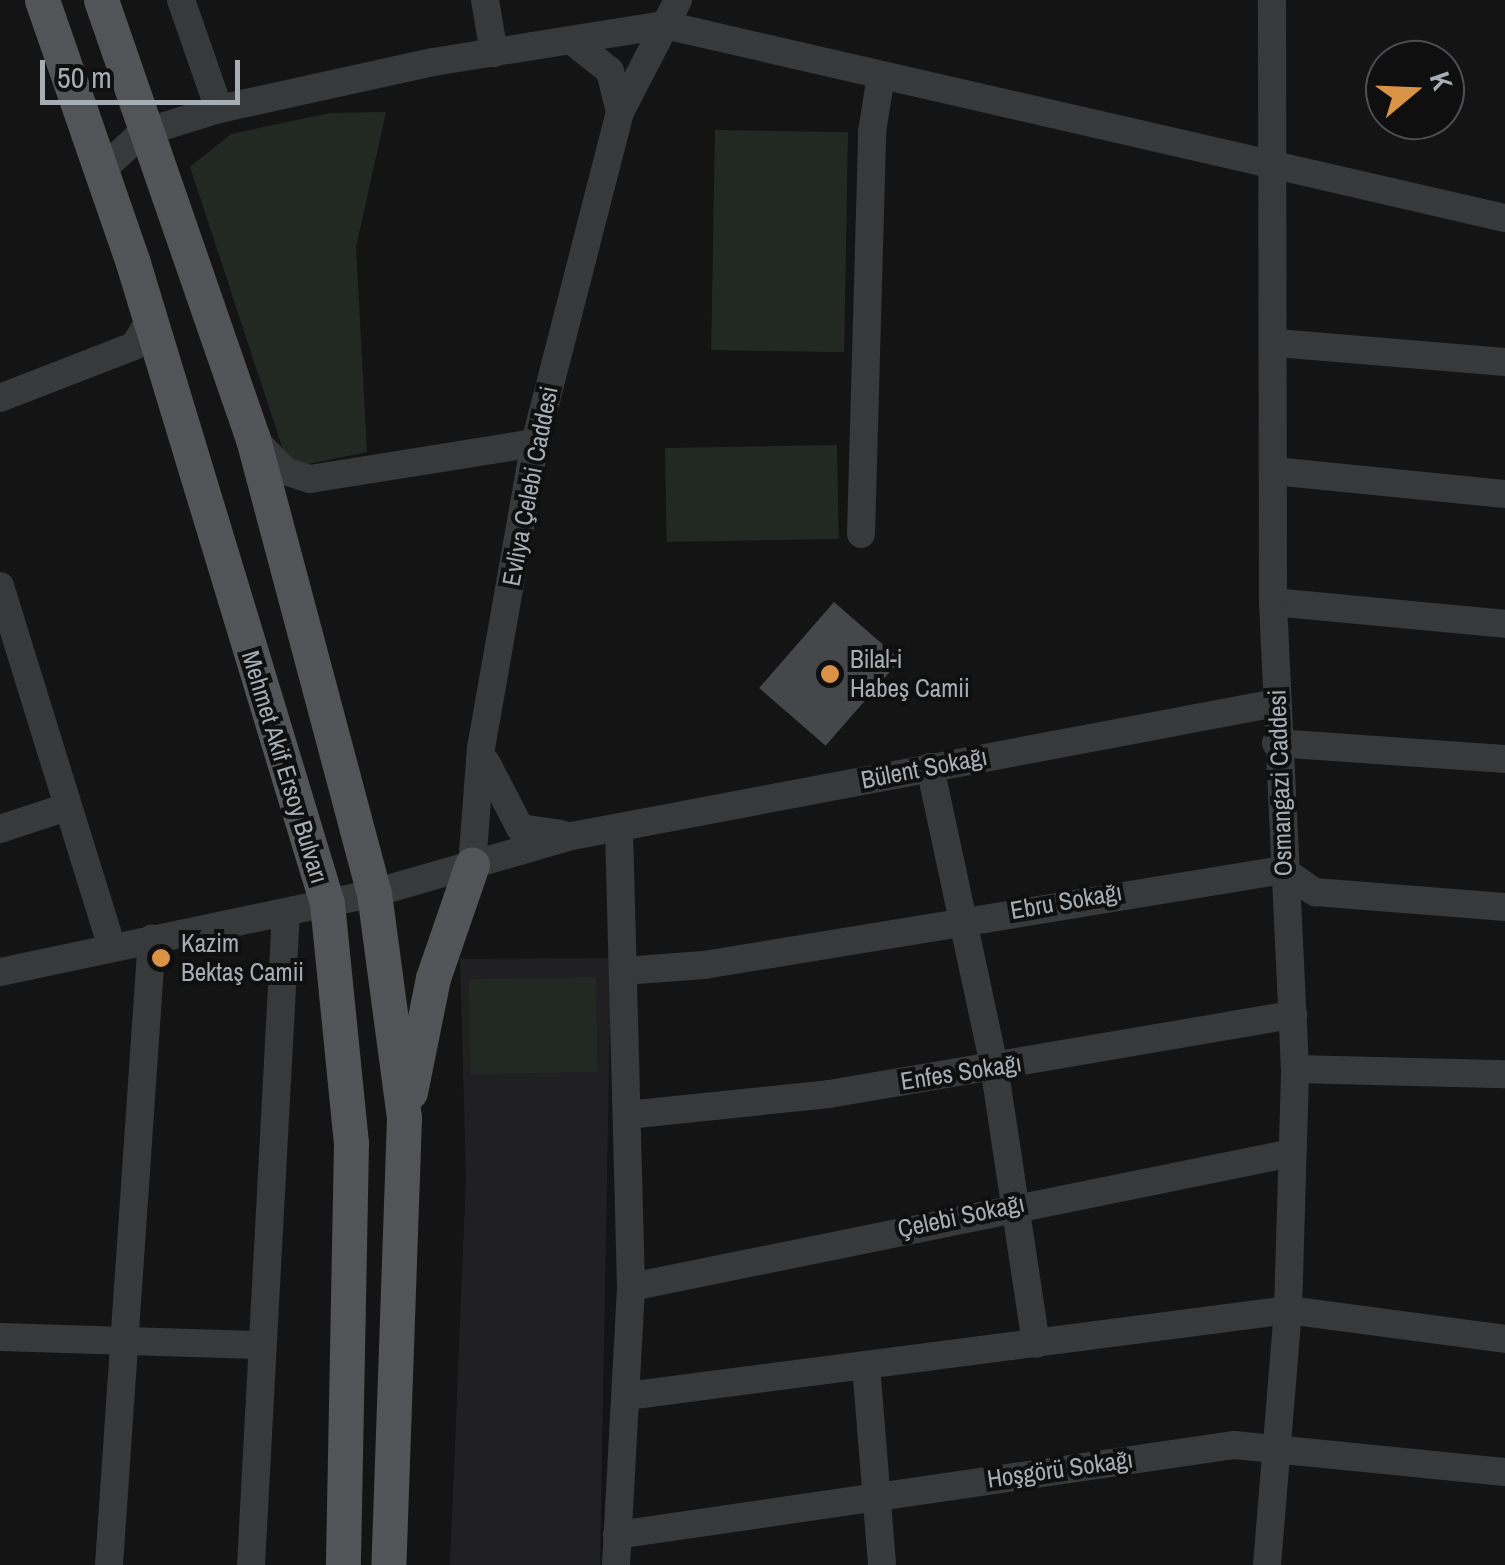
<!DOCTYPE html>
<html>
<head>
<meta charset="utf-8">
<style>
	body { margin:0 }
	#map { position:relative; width:1505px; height:1565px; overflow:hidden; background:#141415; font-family:"Archivo Narrow",sans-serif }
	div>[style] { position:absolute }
	.built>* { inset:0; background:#202022 }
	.green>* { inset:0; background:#222922; transform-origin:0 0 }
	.building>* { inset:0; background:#46474a; transform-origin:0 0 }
	.minor>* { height:28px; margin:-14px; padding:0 14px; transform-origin:14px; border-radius:14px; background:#37393b }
	.major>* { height:35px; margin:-17.5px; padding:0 17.5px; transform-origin:17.5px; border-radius:17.5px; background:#525458 }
	.dots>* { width:28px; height:28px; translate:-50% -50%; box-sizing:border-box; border:5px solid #0f0f10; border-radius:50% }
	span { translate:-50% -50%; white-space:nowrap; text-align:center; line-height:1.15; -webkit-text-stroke:8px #0f0f10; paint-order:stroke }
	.street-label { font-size:25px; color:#a7adb4 }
	.poi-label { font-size:25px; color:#a7adb4 }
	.left { translate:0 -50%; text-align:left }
	.north { position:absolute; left:1365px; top:40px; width:100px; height:100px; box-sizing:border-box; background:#0f0f10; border:2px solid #4c4e52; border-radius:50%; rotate:71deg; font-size:28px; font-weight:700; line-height:40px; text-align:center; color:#a7adb4 }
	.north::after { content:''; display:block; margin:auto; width:35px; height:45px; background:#da9247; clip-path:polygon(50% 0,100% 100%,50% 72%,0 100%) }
	.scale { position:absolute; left:40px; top:60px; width:200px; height:45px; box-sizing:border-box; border:5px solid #a7adb4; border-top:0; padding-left:12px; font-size:30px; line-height:35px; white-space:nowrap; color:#a7adb4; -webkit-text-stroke:8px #0f0f10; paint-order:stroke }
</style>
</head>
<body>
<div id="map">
	<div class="built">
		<div style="clip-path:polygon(611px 958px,600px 1565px,450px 1565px,466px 1178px,460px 959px)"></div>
	</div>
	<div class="green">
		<div style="clip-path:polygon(386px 112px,356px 247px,367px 452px,289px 468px,190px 167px,231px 134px,330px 113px)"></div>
		<div style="left:715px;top:130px;width:133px;height:220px;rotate:1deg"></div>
		<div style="left:837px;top:445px;width:94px;height:172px;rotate:89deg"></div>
		<div style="left:596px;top:977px;width:95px;height:127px;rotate:89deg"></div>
	</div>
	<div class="building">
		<div style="left:834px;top:602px;width:88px;height:114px;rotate:41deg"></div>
	</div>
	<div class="minor">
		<div style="left:181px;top:0;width:115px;rotate:70.8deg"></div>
		<div style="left:485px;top:0;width:54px;rotate:80.4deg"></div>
		<div style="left:576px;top:44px;width:43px;rotate:38.5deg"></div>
		<div style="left:610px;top:71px;width:42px;rotate:76.3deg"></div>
		<div style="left:102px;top:170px;width:54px;rotate:-42.8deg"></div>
		<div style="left:142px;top:133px;width:81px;rotate:-17.3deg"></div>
		<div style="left:219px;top:109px;width:219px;rotate:-12.4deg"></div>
		<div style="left:433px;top:62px;width:235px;rotate:-9.1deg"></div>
		<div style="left:665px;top:25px;width:862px;rotate:12.94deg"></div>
		<div style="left:1277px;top:343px;width:229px;rotate:4.8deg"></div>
		<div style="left:0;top:398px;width:144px;rotate:-21.2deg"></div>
		<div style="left:134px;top:346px;width:32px;rotate:-58deg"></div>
		<div style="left:254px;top:439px;width:45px;rotate:45.9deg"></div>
		<div style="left:285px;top:471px;width:26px;rotate:18deg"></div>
		<div style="left:310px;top:479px;width:228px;rotate:-9.1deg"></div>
		<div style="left:1274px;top:471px;width:232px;rotate:5.7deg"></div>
		<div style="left:861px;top:534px;width:402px;rotate:-88.4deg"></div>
		<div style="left:872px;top:132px;width:57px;rotate:-80.9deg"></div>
		<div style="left:0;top:586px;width:376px;rotate:72.8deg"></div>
		<div style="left:1273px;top:602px;width:233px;rotate:5.4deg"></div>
		<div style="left:1276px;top:743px;width:230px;rotate:4deg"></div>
		<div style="left:486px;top:762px;width:74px;rotate:62.7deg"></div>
		<div style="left:520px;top:828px;width:41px;rotate:8.3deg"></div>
		<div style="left:930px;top:767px;width:306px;rotate:77.9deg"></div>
		<div style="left:994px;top:1066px;width:281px;rotate:81.4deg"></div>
		<div style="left:0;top:829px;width:67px;rotate:-18.2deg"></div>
		<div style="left:472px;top:865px;width:117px;rotate:-85.6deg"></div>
		<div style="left:481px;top:748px;width:310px;rotate:-80deg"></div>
		<div style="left:535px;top:443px;width:342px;rotate:-75.6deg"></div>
		<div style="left:620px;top:112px;width:126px;rotate:-62.6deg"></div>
		<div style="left:623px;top:971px;width:81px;rotate:-4.2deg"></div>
		<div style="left:704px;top:965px;width:587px;rotate:-9.32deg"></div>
		<div style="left:1283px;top:870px;width:39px;rotate:35deg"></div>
		<div style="left:1315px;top:892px;width:191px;rotate:4.5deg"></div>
		<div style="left:0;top:972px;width:382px;rotate:-11.9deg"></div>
		<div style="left:374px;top:893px;width:206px;rotate:-16.1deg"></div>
		<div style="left:572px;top:836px;width:716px;rotate:-10.7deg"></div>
		<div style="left:1295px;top:1069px;width:210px;rotate:1.4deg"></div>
		<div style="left:627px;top:1115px;width:203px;rotate:-5.9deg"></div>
		<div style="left:829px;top:1094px;width:471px;rotate:-9.7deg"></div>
		<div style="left:631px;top:1287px;width:674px;rotate:-11.46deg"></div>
		<div style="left:0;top:1337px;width:259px;rotate:1.8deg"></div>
		<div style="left:866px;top:1365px;width:201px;rotate:85.4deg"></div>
		<div style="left:627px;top:1396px;width:667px;rotate:-7.41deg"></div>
		<div style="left:1288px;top:1310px;width:219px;rotate:7.6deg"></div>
		<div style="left:617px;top:1535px;width:624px;rotate:-8.3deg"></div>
		<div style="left:1234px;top:1445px;width:272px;rotate:5.7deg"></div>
		<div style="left:109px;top:1565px;width:628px;rotate:-86.08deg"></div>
		<div style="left:251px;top:1565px;width:654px;rotate:-86.93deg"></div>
		<div style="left:616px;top:1565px;width:278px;rotate:-86.9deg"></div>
		<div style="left:631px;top:1287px;width:459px;rotate:-91.5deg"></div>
		<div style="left:1267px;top:1565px;width:256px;rotate:-85.3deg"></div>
		<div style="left:1288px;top:1310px;width:241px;rotate:-88.3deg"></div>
		<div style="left:1295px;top:1069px;width:468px;rotate:-92.7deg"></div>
		<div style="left:1273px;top:602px;width:602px;rotate:-90.1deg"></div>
	</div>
	<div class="major">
		<div style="left:42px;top:0;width:278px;rotate:70.9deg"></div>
		<div style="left:133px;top:263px;width:669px;rotate:73.14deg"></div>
		<div style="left:327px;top:903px;width:241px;rotate:84.3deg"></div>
		<div style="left:351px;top:1143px;width:422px;rotate:91.1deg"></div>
		<div style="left:101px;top:0;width:465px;rotate:70.9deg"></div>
		<div style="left:253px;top:439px;width:470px;rotate:75.1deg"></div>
		<div style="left:374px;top:893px;width:227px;rotate:82.4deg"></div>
		<div style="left:404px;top:1118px;width:447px;rotate:92deg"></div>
		<div style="left:410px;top:1092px;width:116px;rotate:-78.6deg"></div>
		<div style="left:433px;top:978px;width:120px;rotate:-71deg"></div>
	</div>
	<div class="dots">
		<div style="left:830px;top:674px;background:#da9247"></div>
		<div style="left:161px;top:958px;background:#da9247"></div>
	</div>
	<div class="street-label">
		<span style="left:530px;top:486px;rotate:-79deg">Evliya Çelebi Caddesi</span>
		<span style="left:285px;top:767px;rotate:73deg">Mehmet Akif Ersoy Bulvarı</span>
		<span style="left:924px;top:768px;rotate:-11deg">Bülent Sokağı</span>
		<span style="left:1280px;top:783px;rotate:-92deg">Osmangazi Caddesi</span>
		<span style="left:1066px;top:901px;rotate:-10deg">Ebru Sokağı</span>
		<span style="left:961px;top:1072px;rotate:-9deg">Enfes Sokağı</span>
		<span style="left:961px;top:1216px;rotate:-12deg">Çelebi Sokağı</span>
		<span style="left:1060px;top:1469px;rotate:-8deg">Hoşgörü Sokağı</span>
	</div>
	<div class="poi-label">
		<span class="left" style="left:850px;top:674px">Bilal-i<br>Habeş Camii</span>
		<span class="left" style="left:181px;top:958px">Kazim<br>Bektaş Camii</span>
	</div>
	<div class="north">K</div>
	<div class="scale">50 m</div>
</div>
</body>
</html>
